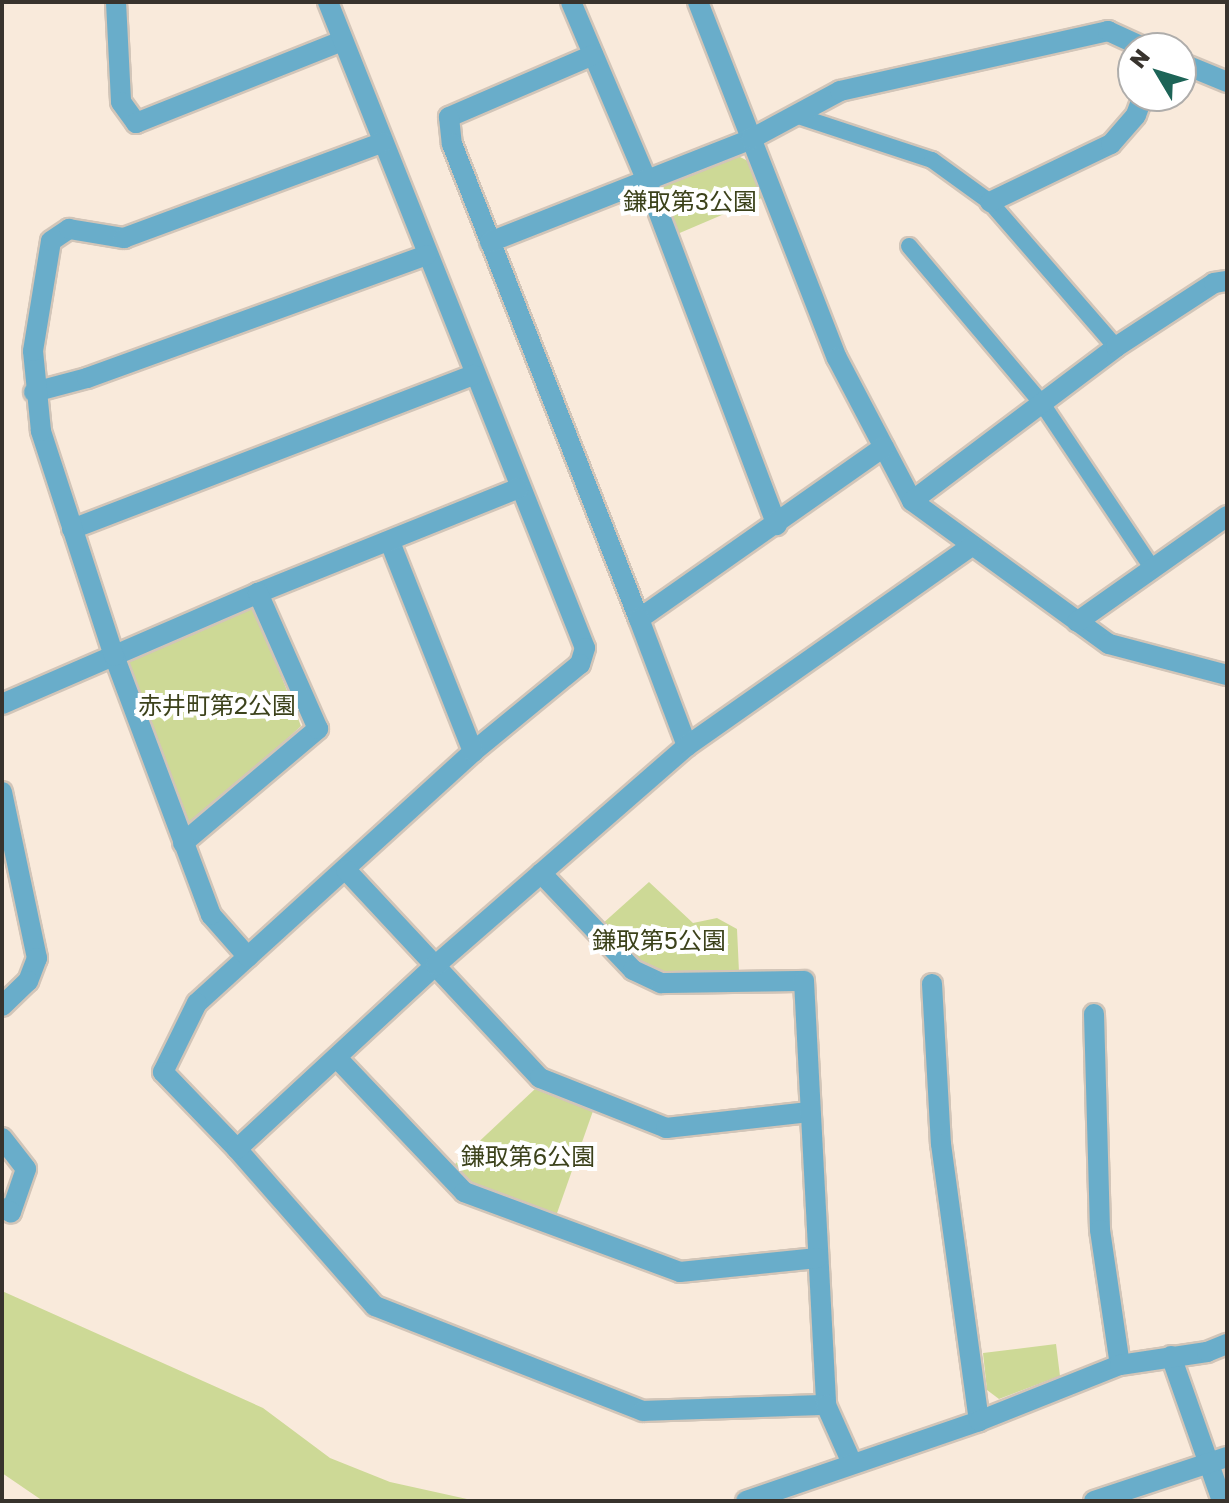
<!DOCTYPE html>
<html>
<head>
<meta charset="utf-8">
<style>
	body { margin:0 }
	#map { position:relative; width:1229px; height:1503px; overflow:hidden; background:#f9eadb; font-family:"Golos Text","Noto Sans JP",sans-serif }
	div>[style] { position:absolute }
	.green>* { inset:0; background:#cdd996 }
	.roads { filter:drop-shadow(2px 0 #d2c5b8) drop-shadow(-2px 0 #d2c5b8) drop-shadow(0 2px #d2c5b8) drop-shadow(0 -2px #d2c5b8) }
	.service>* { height:16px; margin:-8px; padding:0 8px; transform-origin:8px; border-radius:8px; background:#69adca }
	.minor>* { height:20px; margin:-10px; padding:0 10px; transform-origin:10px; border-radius:10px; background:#69adca }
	span { translate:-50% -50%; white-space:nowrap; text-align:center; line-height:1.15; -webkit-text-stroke:8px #fff; paint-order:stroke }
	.park-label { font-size:24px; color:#3c421b }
	.frame { position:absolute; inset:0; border:4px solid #38332d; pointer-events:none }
	.north { position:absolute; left:1117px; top:32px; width:80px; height:80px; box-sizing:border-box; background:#fff; border:2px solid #afadab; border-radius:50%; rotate:308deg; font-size:22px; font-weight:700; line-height:32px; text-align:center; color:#38332d }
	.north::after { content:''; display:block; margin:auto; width:28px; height:36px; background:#1d6457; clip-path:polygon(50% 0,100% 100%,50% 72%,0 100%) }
</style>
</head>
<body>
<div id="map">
	<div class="green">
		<div style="clip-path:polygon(736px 155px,748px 161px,764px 197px,675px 235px,660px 193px,662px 184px)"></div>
		<div style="clip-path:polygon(254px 607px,301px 726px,195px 825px,183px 820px,129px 663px,135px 650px)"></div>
		<div style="clip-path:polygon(649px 882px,693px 923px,717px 918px,737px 929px,739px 972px,663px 974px,640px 967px,601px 925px)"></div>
		<div style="clip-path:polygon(535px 1089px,593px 1111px,556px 1216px,469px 1182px,453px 1166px)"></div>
		<div style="clip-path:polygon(2px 1291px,263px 1408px,330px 1458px,390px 1482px,476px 1501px,43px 1501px,2px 1473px)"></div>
		<div style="clip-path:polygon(1056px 1344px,1060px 1376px,999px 1399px,987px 1390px,983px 1353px)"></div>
	</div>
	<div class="roads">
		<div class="service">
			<div style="left:795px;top:115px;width:144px;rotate:18.2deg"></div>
			<div style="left:932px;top:160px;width:72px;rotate:35.9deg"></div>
			<div style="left:990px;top:202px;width:192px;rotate:49deg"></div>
			<div style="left:909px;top:246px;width:204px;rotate:49.8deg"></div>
			<div style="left:1041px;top:402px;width:200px;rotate:56.2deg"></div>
		</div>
		<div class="minor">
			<div style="left:116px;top:2px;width:100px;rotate:87.1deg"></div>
			<div style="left:121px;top:102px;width:26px;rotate:54deg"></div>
			<div style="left:136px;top:123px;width:222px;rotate:-21.7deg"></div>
			<div style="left:328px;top:2px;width:695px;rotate:68.31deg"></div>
			<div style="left:585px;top:648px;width:17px;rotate:107deg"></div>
			<div style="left:580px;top:664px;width:139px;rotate:140.6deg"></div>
			<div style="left:473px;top:752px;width:373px;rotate:137.7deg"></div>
			<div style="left:197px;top:1003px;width:77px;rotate:116.2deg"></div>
			<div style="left:163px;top:1072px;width:107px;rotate:46.1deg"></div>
			<div style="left:237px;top:1149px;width:209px;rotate:48.7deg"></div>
			<div style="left:375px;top:1306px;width:288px;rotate:21.4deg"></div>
			<div style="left:643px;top:1411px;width:183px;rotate:-1.9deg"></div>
			<div style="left:571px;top:2px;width:192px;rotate:67deg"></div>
			<div style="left:646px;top:179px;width:370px;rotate:69.3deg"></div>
			<div style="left:698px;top:2px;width:382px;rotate:68.7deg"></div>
			<div style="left:837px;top:358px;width:161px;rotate:62.3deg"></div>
			<div style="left:912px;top:501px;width:243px;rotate:36deg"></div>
			<div style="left:1109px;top:644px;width:122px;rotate:14.7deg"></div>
			<div style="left:593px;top:55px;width:157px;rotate:156.7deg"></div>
			<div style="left:449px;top:117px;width:27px;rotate:84deg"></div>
			<div style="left:452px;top:144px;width:510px;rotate:68.51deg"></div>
			<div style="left:639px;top:619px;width:299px;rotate:-35.1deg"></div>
			<div style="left:1181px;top:63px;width:50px;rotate:22.4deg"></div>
			<div style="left:990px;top:202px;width:134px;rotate:-25.6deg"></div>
			<div style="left:1111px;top:144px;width:38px;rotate:-49deg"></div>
			<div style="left:1136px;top:115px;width:20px;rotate:-70deg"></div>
			<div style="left:490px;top:242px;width:281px;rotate:-21.5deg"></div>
			<div style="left:751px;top:139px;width:101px;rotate:-28.3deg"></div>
			<div style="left:840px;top:91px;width:275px;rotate:-12.6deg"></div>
			<div style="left:1108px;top:31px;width:41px;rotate:24.7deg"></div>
			<div style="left:34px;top:392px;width:55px;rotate:-14.8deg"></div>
			<div style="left:87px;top:378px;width:361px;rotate:-19.9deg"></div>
			<div style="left:912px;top:501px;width:256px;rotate:-37deg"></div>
			<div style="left:1116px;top:347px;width:117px;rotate:-33.1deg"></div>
			<div style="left:1214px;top:283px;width:13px;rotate:-9deg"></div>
			<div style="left:72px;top:529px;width:430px;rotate:-21deg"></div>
			<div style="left:390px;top:542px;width:226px;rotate:68.4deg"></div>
			<div style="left:639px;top:619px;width:136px;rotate:69.3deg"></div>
			<div style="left:1077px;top:622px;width:184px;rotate:-35.2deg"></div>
			<div style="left:2px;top:704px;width:279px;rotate:-23.4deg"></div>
			<div style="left:258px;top:593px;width:281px;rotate:-21.9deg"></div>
			<div style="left:2px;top:792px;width:170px;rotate:78.1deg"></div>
			<div style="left:37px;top:958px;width:25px;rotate:111deg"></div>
			<div style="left:28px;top:981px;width:36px;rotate:136deg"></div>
			<div style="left:183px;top:843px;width:177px;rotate:-40.2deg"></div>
			<div style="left:318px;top:729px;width:149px;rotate:-113.8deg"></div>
			<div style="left:346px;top:870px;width:284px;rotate:47deg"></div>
			<div style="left:540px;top:1078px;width:136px;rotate:21.6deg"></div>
			<div style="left:666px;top:1128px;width:144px;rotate:-6.4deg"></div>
			<div style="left:541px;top:873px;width:134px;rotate:46.5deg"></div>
			<div style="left:633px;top:970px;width:31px;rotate:25deg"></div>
			<div style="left:661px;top:983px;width:143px;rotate:-0.8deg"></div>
			<div style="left:804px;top:981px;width:425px;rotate:87deg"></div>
			<div style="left:826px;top:1405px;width:64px;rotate:65.9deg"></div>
			<div style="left:248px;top:957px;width:56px;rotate:-131.4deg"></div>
			<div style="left:211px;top:915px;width:277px;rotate:-110.5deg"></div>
			<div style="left:114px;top:656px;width:237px;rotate:-108deg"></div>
			<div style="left:41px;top:431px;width:80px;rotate:-95.7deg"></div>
			<div style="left:33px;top:351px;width:111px;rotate:-80.7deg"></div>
			<div style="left:51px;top:241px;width:22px;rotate:-34deg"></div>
			<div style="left:69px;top:229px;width:56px;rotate:9.3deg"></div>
			<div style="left:124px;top:238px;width:276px;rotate:-20.3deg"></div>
			<div style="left:932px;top:984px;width:160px;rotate:86.8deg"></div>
			<div style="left:941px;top:1144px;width:280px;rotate:82.2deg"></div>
			<div style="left:1094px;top:1014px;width:216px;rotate:88.4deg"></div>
			<div style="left:1100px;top:1230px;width:136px;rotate:81.6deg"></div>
			<div style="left:337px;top:1058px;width:185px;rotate:46.5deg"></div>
			<div style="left:464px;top:1192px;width:230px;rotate:20.3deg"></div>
			<div style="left:680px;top:1272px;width:138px;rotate:-5.8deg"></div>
			<div style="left:2px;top:1138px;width:39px;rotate:52deg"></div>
			<div style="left:26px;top:1169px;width:46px;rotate:109.2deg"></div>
			<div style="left:11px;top:1212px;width:10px;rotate:-156deg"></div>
			<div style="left:237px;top:1149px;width:271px;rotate:-42.8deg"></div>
			<div style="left:436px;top:965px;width:333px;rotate:-41.1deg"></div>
			<div style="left:687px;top:746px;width:348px;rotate:-35.1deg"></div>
			<div style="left:1171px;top:1356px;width:154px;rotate:70.6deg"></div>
			<div style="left:746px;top:1501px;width:246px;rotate:-18.9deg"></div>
			<div style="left:979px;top:1421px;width:152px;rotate:-21.7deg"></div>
			<div style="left:1120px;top:1365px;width:88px;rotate:-8.5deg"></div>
			<div style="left:1207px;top:1352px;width:22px;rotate:-22deg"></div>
			<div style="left:1094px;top:1501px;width:140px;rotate:-18.3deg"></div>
		</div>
	</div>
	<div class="park-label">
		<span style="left:690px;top:201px">鎌取第3公園</span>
		<span style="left:217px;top:705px">赤井町第2公園</span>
		<span style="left:659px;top:940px">鎌取第5公園</span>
		<span style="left:528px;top:1156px">鎌取第6公園</span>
	</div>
	<div class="frame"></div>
	<div class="north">N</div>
</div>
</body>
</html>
